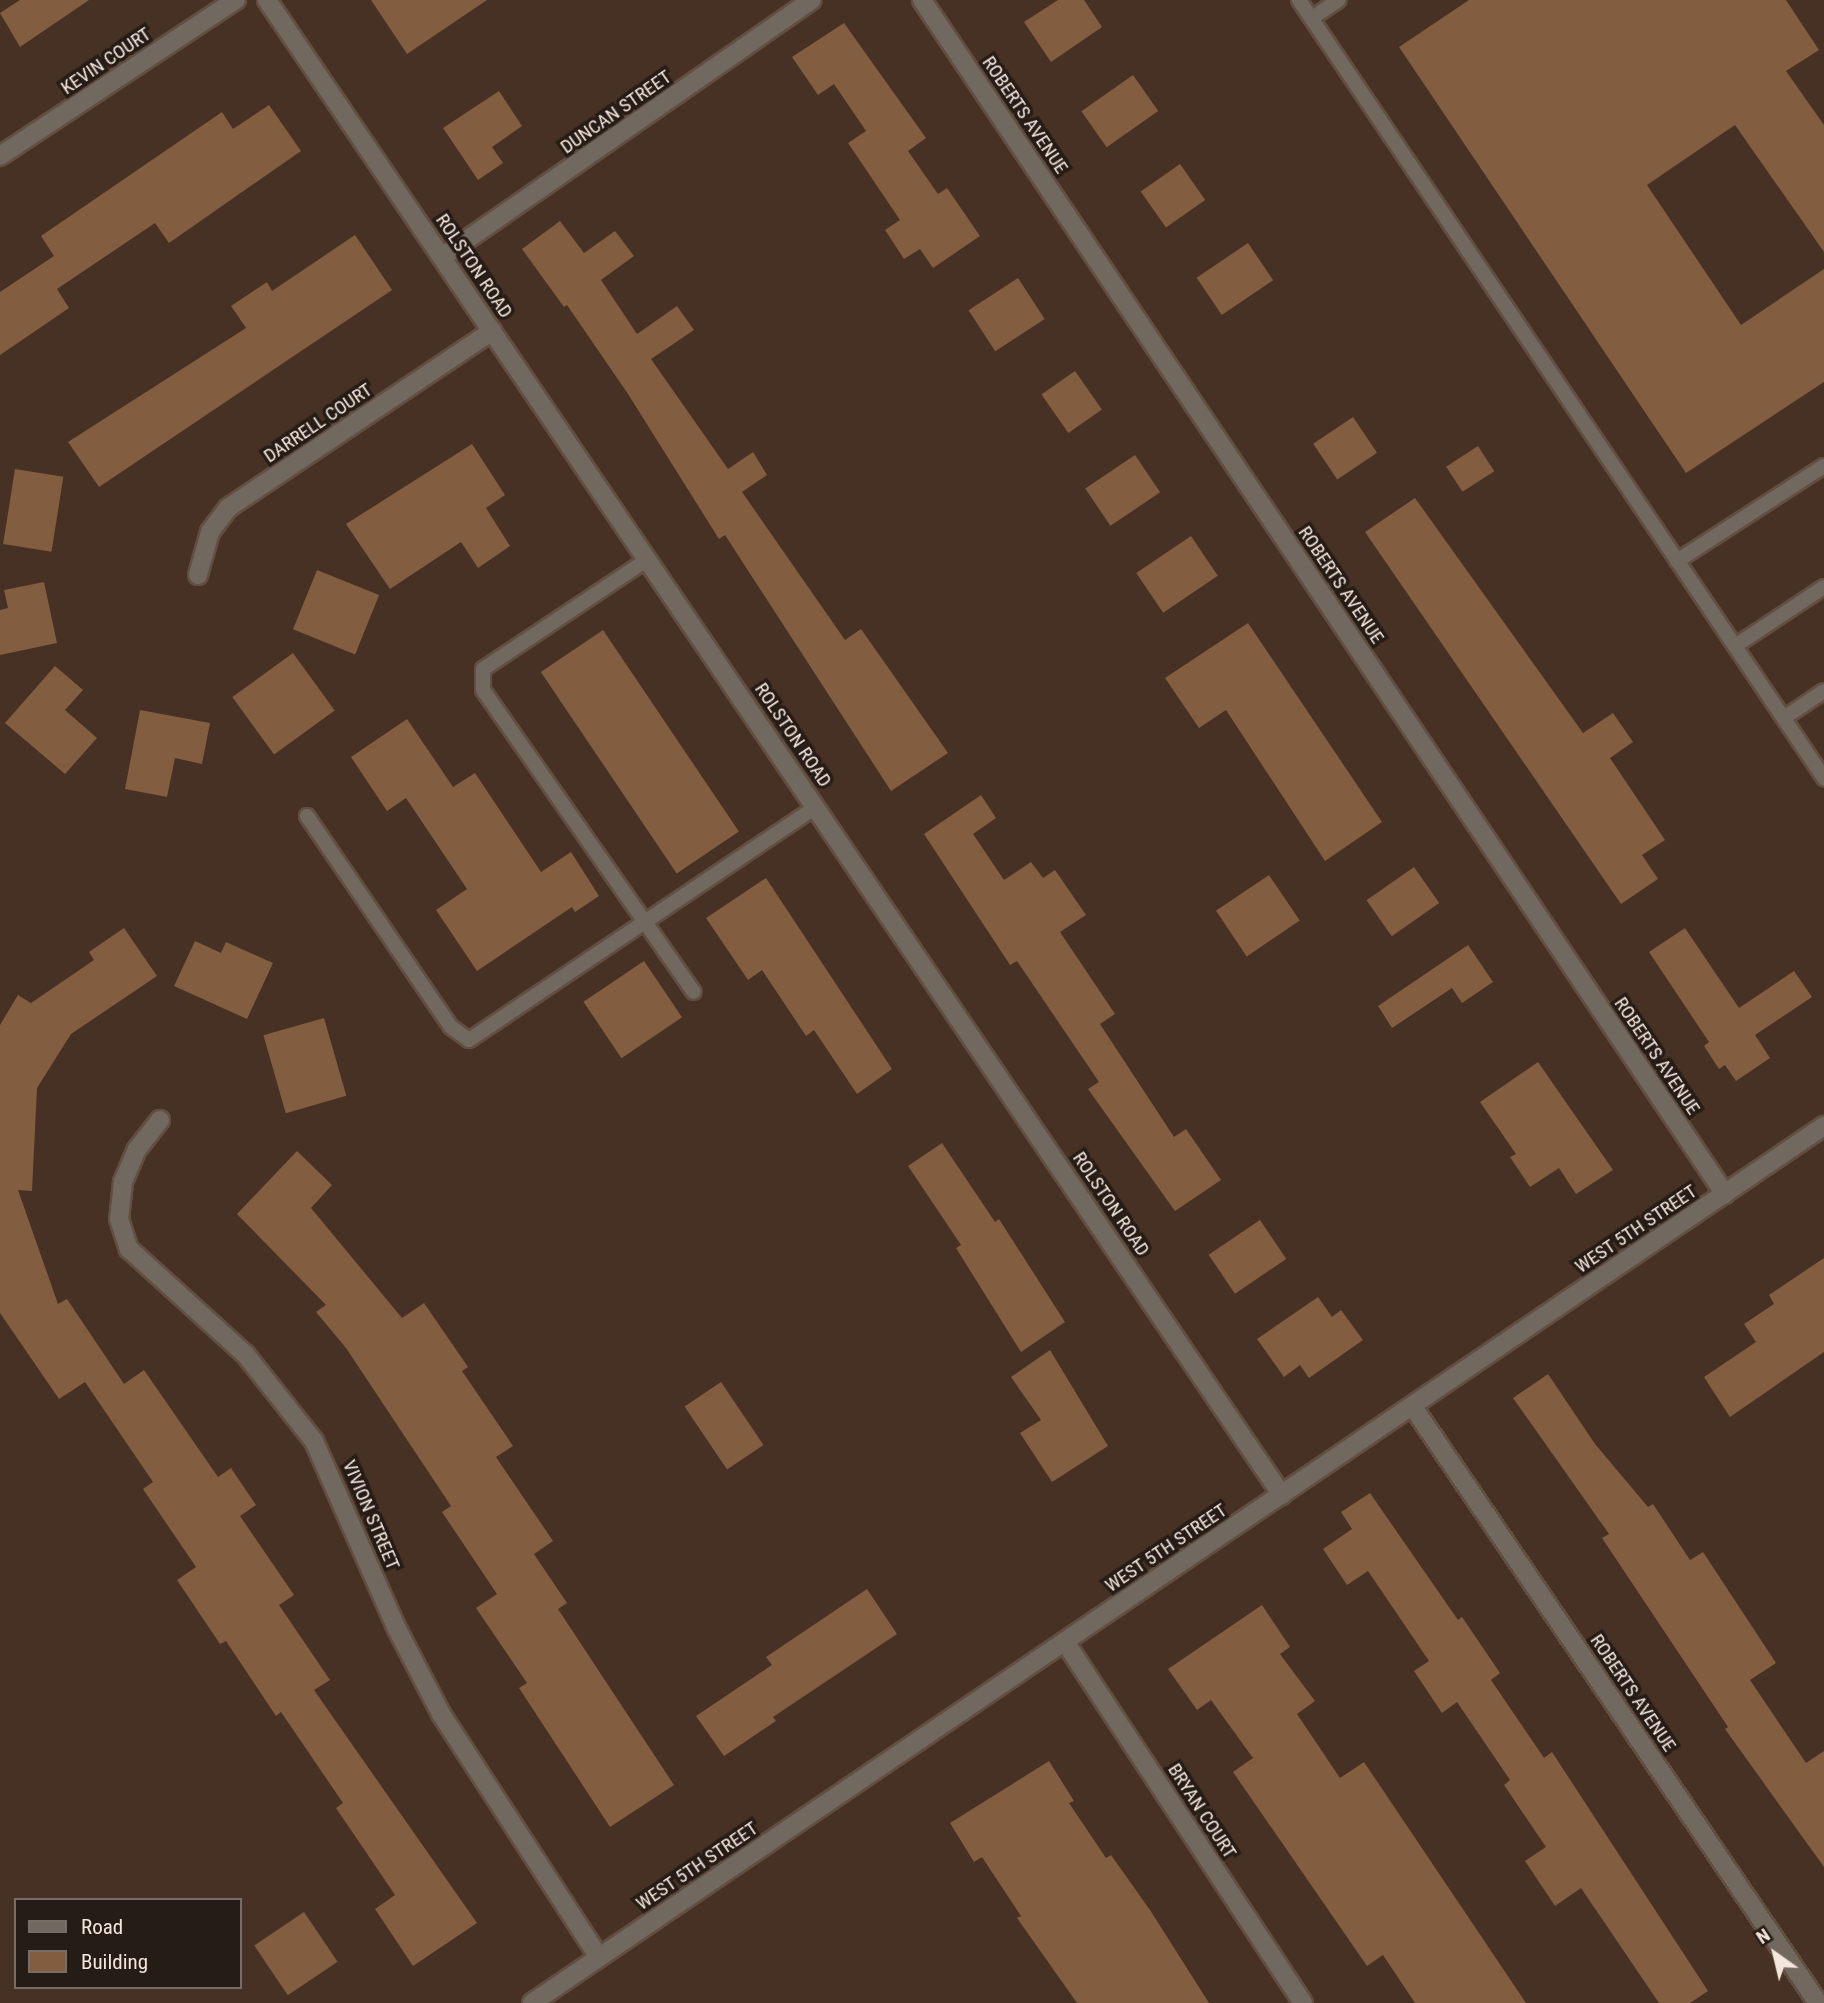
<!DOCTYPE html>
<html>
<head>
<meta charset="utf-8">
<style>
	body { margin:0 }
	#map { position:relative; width:1824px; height:2003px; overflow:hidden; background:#473124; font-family:"Roboto Condensed",sans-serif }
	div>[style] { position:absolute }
	.building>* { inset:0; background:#825d3f; transform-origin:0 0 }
	.roads { filter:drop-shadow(2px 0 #634e42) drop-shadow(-2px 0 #634e42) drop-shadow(0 2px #634e42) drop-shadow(0 -2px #634e42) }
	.service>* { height:14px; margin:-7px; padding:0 7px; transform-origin:7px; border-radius:7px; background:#716860 }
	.minor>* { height:18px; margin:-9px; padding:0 9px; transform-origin:9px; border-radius:9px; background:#716860 }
	.tertiary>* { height:18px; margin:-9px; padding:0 9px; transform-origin:9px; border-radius:9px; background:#716860 }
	span { translate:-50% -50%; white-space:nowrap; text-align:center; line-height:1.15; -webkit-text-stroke:7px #261c16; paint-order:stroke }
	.street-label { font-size:19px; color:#f4e6dd }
	.legend { position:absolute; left:14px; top:1898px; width:228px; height:91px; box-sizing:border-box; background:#261c16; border:2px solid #786d66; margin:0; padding:9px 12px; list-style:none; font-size:21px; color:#f4e6dd }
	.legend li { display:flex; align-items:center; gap:14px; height:35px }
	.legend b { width:35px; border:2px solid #786d66 }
	.north { position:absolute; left:1740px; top:1919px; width:70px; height:70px; -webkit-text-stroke:5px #261c16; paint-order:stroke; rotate:326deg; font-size:19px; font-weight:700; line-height:28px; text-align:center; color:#f4e6dd }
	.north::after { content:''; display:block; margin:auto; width:24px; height:32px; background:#f4e6dd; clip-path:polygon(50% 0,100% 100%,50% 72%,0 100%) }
</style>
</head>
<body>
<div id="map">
	<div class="building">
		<div style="clip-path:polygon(20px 0,89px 0,20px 47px,0 13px)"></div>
		<div style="clip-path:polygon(371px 0,487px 0,407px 54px)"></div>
		<div style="clip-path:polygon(1058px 0,1084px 0,1102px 27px,1051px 62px,1024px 22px)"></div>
		<div style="clip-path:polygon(1469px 0,1786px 0,1819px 50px,1786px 71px,1824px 125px,1824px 252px,1735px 125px,1647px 185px,1741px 325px,1824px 269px,1824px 382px,1686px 473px,1399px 47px)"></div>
		<div style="clip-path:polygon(844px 23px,926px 138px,908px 151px,938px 194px,947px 188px,980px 236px,933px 268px,920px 249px,904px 259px,885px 230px,900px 220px,848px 143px,866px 131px,834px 84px,818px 95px,792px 57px)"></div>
		<div style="left:1133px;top:75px;width:44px;height:63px;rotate:55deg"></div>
		<div style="clip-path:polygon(499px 91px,522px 126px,492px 147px,503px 163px,478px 180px,443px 128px)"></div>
		<div style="clip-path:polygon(269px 105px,301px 151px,169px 243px,155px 223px,57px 289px,69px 308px,0 355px,0 292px,54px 256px,41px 236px,222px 112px,233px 129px)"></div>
		<div style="left:1180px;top:164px;width:44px;height:48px;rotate:55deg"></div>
		<div style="clip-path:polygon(560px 221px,584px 253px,615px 231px,634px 256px,601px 280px,637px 334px,677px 306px,694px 330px,651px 359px,728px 469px,753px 452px,767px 475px,742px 492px,845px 640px,861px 629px,948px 753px,891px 791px,725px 535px,719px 539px,628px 394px,567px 305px,564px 307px,522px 249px)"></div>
		<div style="clip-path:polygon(355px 235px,392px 290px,99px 487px,68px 442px,246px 328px,231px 306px,267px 282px,272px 291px)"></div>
		<div style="left:1248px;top:243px;width:45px;height:62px;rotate:56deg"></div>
		<div style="left:1018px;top:278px;width:49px;height:59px;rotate:57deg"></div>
		<div style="left:1075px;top:371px;width:47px;height:41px;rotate:55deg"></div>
		<div style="left:1353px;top:417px;width:43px;height:48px;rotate:56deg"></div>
		<div style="clip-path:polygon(472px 444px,505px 495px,486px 508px,510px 546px,478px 568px,461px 542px,390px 589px,346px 524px)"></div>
		<div style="left:1478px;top:446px;width:30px;height:38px;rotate:57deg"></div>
		<div style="left:1135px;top:455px;width:45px;height:60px;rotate:56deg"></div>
		<div style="left:15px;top:469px;width:49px;height:76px;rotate:9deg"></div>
		<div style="clip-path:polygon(1415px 498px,1583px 733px,1613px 713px,1633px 742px,1610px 758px,1665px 840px,1642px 855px,1658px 879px,1621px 904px,1365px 532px)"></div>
		<div style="left:1191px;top:536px;width:48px;height:66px;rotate:56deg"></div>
		<div style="left:317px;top:570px;width:67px;height:64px;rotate:22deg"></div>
		<div style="clip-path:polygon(44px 582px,57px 643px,0 655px,0 610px,8px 608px,4px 590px)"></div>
		<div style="clip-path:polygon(1248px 623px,1382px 822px,1325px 861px,1226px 710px,1199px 728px,1165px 678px)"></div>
		<div style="left:603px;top:630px;width:243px;height:75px;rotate:56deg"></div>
		<div style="left:293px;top:653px;width:71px;height:75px;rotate:54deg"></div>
		<div style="clip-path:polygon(55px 666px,83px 690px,65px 710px,97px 738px,65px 774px,5px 723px)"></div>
		<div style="clip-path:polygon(140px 710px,210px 723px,202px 764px,175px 758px,167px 797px,125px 789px)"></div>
		<div style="clip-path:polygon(407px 719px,453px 787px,475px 773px,541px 872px,571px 852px,599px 896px,575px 912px,572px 907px,477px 971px,436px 910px,467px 889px,406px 798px,387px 811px,351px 757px)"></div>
		<div style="clip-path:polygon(981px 795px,996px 818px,973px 834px,1004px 880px,1031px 862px,1043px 878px,1055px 870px,1086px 915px,1060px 932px,1115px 1014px,1100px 1024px,1174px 1137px,1186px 1129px,1221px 1180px,1175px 1211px,1088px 1089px,1099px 1082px,1017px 961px,1010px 965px,924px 834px)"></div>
		<div style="left:1414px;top:867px;width:44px;height:58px;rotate:55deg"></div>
		<div style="left:1269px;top:875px;width:55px;height:64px;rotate:56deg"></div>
		<div style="clip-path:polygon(766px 878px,892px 1069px,857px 1094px,814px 1030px,806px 1036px,762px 970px,748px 980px,706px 918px)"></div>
		<div style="clip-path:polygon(124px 928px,157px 976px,71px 1034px,37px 1088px,32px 1191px,18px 1190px,58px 1304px,67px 1299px,124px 1384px,144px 1370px,218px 1477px,231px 1468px,256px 1505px,240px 1516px,294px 1595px,279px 1605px,330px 1680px,314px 1690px,477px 1923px,413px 1966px,375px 1909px,395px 1895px,336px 1808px,343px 1803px,281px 1712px,276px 1716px,226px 1641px,220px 1644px,177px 1580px,196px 1567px,143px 1489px,153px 1482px,85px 1382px,59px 1399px,0 1313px,0 1025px,18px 995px,31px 1003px,94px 960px,89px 952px)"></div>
		<div style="clip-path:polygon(1685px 928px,1739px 1008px,1794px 971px,1812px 997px,1755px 1035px,1770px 1058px,1736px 1081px,1725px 1065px,1719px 1069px,1704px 1046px,1709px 1042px,1649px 952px)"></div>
		<div style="clip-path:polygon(195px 941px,221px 953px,226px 942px,273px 963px,247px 1019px,174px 986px)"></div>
		<div style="clip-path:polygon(1468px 945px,1493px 982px,1462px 1003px,1452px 988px,1392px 1028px,1378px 1006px)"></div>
		<div style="left:644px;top:961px;width:68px;height:73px;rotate:56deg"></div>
		<div style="left:324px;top:1018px;width:81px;height:63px;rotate:74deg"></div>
		<div style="clip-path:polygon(1538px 1062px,1613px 1170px,1576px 1194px,1559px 1168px,1530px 1187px,1510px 1157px,1516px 1154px,1480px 1102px)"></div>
		<div style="clip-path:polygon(942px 1143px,995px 1222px,999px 1219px,1065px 1322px,1021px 1352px,956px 1248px,961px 1245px,908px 1166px)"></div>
		<div style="clip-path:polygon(297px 1151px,332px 1185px,311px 1208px,402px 1318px,424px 1303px,468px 1367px,462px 1371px,513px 1446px,496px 1457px,553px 1541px,534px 1554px,567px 1603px,558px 1609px,674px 1785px,610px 1827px,519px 1688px,527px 1683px,476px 1608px,497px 1594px,442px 1512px,451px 1506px,346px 1348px,316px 1312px,326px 1305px,237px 1214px)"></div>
		<div style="left:1260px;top:1220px;width:47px;height:62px;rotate:56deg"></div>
		<div style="clip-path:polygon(1824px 1258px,1824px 1352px,1730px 1417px,1704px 1377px,1756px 1342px,1744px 1324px,1774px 1304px,1769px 1295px)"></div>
		<div style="clip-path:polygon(1318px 1297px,1332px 1317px,1341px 1310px,1363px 1340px,1309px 1378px,1300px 1365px,1284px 1377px,1257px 1339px)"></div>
		<div style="clip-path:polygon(1050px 1350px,1108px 1446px,1052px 1482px,1020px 1433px,1041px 1420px,1011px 1377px)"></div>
		<div style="clip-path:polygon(1548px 1374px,1595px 1444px,1648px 1507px,1653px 1504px,1690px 1560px,1703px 1552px,1776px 1663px,1750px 1680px,1806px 1763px,1824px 1751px,1824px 1867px,1725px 1729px,1728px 1727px,1602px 1538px,1609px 1534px,1513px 1398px)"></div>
		<div style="left:721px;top:1382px;width:76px;height:44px;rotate:56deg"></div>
		<div style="clip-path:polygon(1370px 1493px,1458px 1620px,1462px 1617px,1500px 1673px,1491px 1680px,1544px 1758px,1552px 1752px,1708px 1991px,1690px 2003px,1659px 2003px,1581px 1888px,1555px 1906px,1525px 1861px,1546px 1847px,1504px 1785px,1510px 1780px,1457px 1702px,1442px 1713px,1414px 1671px,1429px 1661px,1368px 1571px,1347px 1585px,1323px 1549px,1352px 1529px,1341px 1512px)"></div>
		<div style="clip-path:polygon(867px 1589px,897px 1634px,773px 1717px,776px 1721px,724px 1756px,696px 1716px,772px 1665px,766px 1657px)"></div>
		<div style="clip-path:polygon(1262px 1605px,1290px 1647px,1280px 1654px,1315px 1701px,1297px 1714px,1340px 1778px,1364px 1762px,1526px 2003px,1415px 2003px,1383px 1955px,1367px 1966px,1233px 1772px,1253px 1758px,1211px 1700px,1197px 1710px,1168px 1669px)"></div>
		<div style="clip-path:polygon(1049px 1761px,1074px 1801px,1069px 1803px,1106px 1858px,1111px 1855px,1150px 1910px,1209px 2003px,1077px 2003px,1017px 1918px,1021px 1916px,982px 1857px,974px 1862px,950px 1823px)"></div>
		<div style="left:304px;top:1912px;width:60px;height:60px;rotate:56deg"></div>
	</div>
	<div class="roads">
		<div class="service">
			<div style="left:1299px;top:0;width:939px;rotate:55.99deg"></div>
			<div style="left:1312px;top:18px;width:32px;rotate:-34deg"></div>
			<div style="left:648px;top:559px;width:198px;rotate:146.3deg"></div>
			<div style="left:483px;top:669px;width:21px;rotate:90deg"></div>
			<div style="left:483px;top:690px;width:368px;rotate:55.1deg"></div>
			<div style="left:1677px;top:561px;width:175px;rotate:-32.9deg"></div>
			<div style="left:1735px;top:646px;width:107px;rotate:-33.5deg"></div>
			<div style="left:1784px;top:718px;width:48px;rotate:-34deg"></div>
			<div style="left:307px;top:816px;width:255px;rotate:55.7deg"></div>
			<div style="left:451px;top:1027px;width:22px;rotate:36deg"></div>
			<div style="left:469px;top:1040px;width:418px;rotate:-33.9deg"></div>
		</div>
		<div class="minor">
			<div style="left:267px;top:0;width:1807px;rotate:55.83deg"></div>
			<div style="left:922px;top:0;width:1439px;rotate:56.08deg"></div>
			<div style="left:0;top:156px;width:283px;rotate:-33.5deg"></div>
			<div style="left:442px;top:257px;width:450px;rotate:-34.8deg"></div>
			<div style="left:198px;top:575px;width:45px;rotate:-74.4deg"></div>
			<div style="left:210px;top:532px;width:30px;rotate:-53deg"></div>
			<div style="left:228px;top:508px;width:318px;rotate:-33.8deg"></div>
			<div style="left:160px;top:1120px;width:37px;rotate:128deg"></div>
			<div style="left:137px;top:1149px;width:36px;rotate:113deg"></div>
			<div style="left:123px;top:1182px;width:37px;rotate:96deg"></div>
			<div style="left:119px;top:1219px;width:32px;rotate:72deg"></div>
			<div style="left:129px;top:1249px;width:156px;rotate:42.2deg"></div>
			<div style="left:245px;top:1354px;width:111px;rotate:51.6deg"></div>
			<div style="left:314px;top:1441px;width:206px;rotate:66.2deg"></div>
			<div style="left:397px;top:1629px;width:96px;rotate:62.6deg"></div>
			<div style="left:441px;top:1714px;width:290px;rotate:57deg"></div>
			<div style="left:1413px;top:1407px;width:721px;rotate:55.8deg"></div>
			<div style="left:1065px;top:1642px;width:432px;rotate:56.6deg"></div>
		</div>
		<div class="tertiary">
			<div style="left:532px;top:2003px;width:1562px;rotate:-34.17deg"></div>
		</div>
	</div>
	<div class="street-label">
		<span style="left:106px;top:61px;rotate:-34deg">KEVIN COURT</span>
		<span style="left:616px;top:112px;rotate:-35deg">DUNCAN STREET</span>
		<span style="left:1025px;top:115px;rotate:56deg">ROBERTS AVENUE</span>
		<span style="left:474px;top:266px;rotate:56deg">ROLSTON ROAD</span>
		<span style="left:318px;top:423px;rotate:-34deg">DARRELL COURT</span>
		<span style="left:1341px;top:585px;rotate:56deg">ROBERTS AVENUE</span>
		<span style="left:793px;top:735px;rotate:56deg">ROLSTON ROAD</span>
		<span style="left:1657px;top:1056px;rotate:56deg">ROBERTS AVENUE</span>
		<span style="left:1111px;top:1204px;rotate:56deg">ROLSTON ROAD</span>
		<span style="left:1636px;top:1229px;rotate:-34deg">WEST 5TH STREET</span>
		<span style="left:371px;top:1515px;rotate:67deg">VIVION STREET</span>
		<span style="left:1166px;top:1548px;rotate:-34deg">WEST 5TH STREET</span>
		<span style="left:1633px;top:1693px;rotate:56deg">ROBERTS AVENUE</span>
		<span style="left:1202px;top:1811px;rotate:57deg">BRYAN COURT</span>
		<span style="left:697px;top:1866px;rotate:-34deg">WEST 5TH STREET</span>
	</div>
	<ul class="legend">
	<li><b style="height:9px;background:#716860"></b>Road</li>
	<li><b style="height:19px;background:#825d3f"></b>Building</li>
	</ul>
	<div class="north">N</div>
</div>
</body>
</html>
